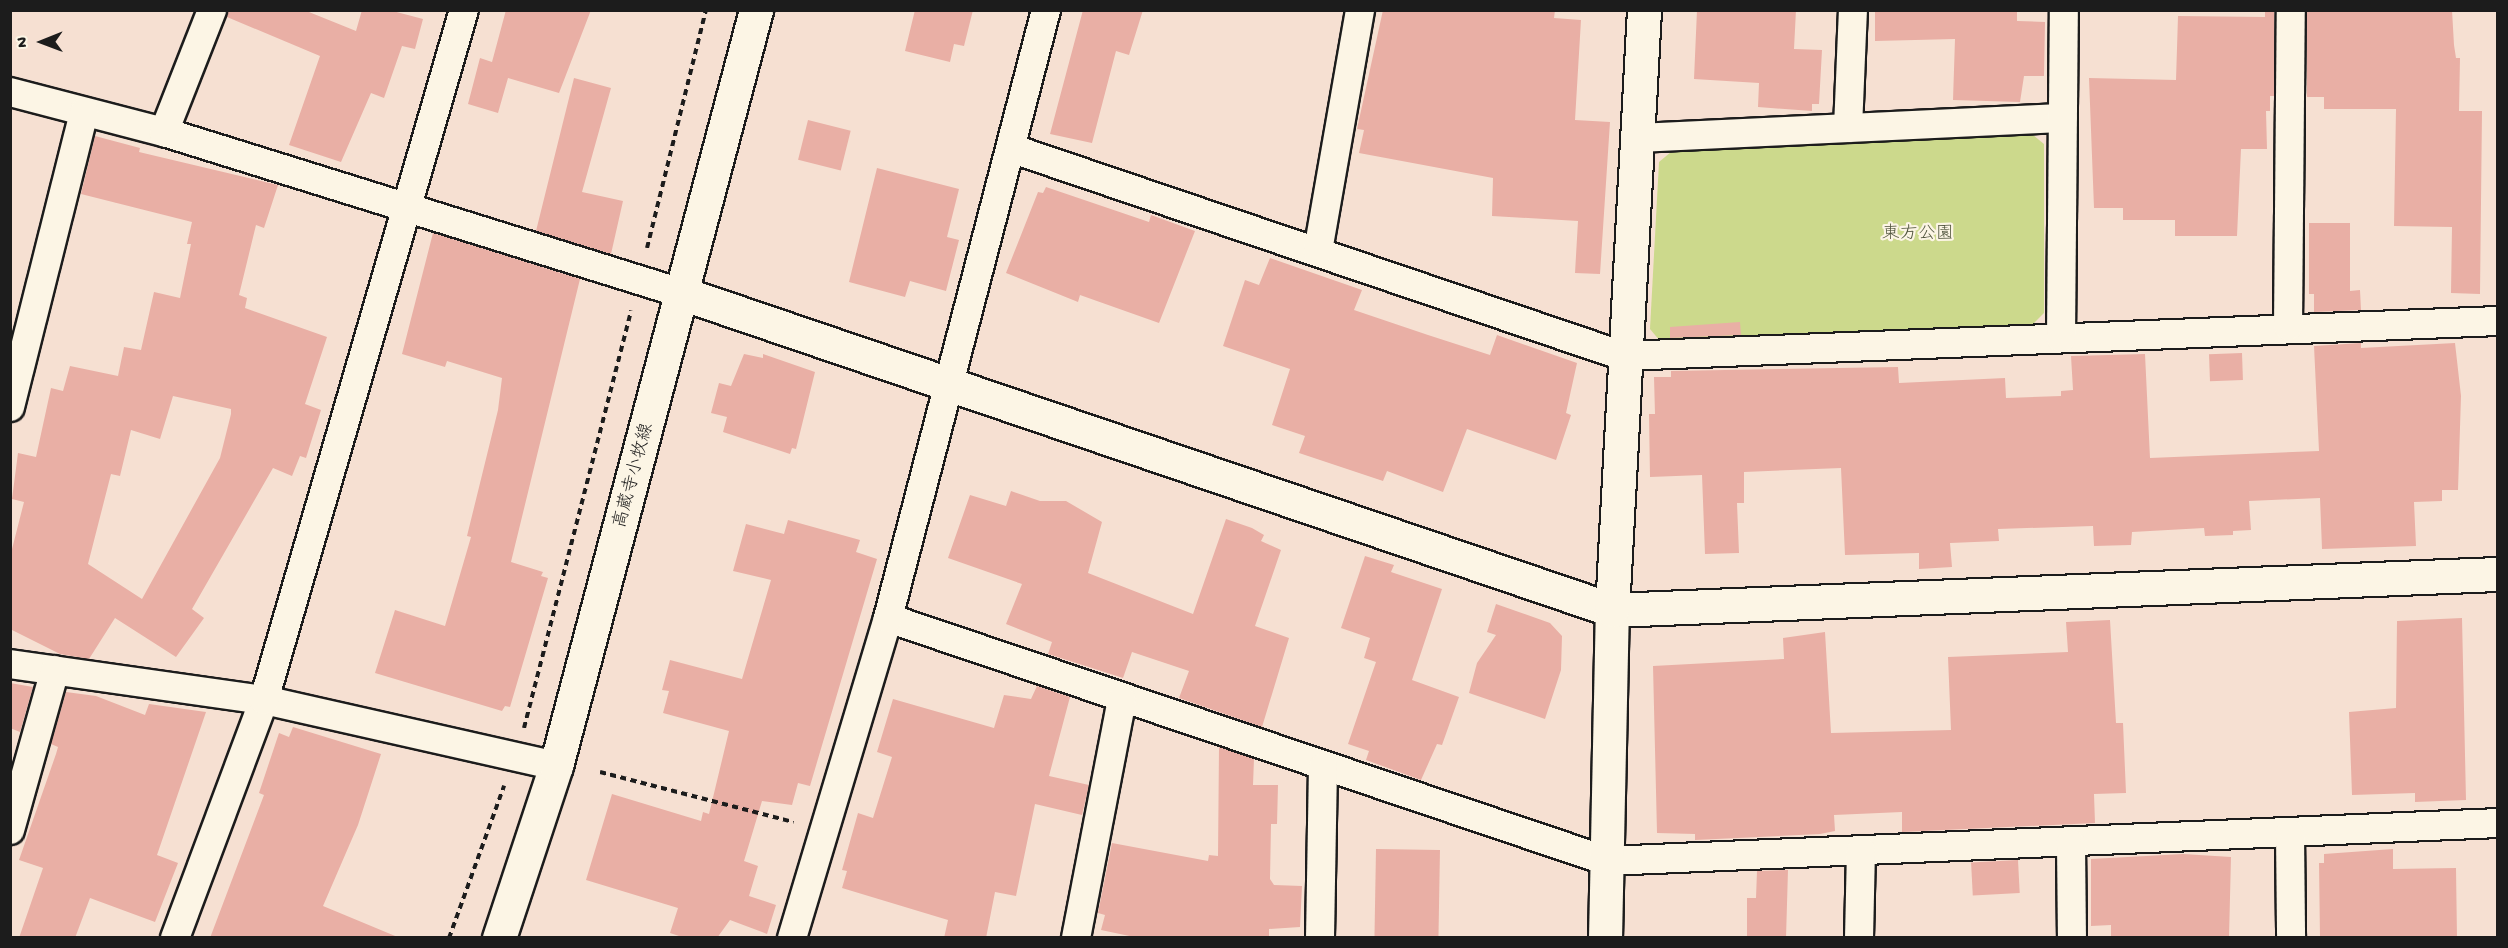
<!DOCTYPE html>
<html>
<head>
<meta charset="utf-8">
<style>
	body { margin:0 }
	#map { position:relative; width:2508px; height:948px; overflow:hidden; background:#f6e0d2; font-family:"Gochi Hand","Klee One",sans-serif }
	div>[style] { position:absolute }
	.green>* { inset:0; background:#ccd98c }
	.building>* { inset:0; background:#e9afa5; transform-origin:0 0 }
	.path>* { height:4px; margin-top:-2px; transform-origin:0; background:repeating-linear-gradient(90deg,#1c1c1c 0 6px,transparent 0 10.5px) }
	.roads { filter:drop-shadow(2px 0 #1c1c1c) drop-shadow(-2px 0 #1c1c1c) drop-shadow(0 2px #1c1c1c) drop-shadow(0 -2px #1c1c1c) }
	.minor>* { height:28px; margin:-14px; padding:0 14px; transform-origin:14px; border-radius:14px; background:#fcf5e5 }
	.tertiary>* { height:33px; margin:-16.5px; padding:0 16.5px; transform-origin:16.5px; border-radius:16.5px; background:#fcf5e5 }
	.secondary>* { height:33px; margin:-16.5px; padding:0 16.5px; transform-origin:16.5px; border-radius:16.5px; background:#fcf5e5 }
	span { translate:-50% -50%; white-space:nowrap; text-align:center; line-height:1.15; -webkit-text-stroke:4.5px #fcf5e5; paint-order:stroke }
	.park-label { font-size:18px; color:#51553e }
	.street-label { font-size:18px; color:#1c1c1c }
	.frame { position:absolute; inset:0; border:12px solid #1c1c1c; pointer-events:none }
	.north { position:absolute; left:12px; top:12px; width:60px; height:60px; -webkit-text-stroke:4px #fcf5e5; paint-order:stroke; rotate:269deg; font-size:16px; font-weight:700; line-height:24px; text-align:center; color:#1c1c1c }
	.north::after { content:''; display:block; margin:auto; width:21px; height:27px; background:#1c1c1c; clip-path:polygon(50% 0,100% 100%,50% 72%,0 100%) }
</style>
</head>
<body>
<div id="map">
	<div class="green">
		<div style="clip-path:polygon(2033px 135px,2044px 144px,2044px 313px,2033px 324px,1660px 341px,1650px 329px,1659px 162px,1671px 152px)"></div>
	</div>
	<div class="building">
		<div style="clip-path:polygon(228px 10px,304px 10px,356px 31px,362px 10px,389px 10px,423px 19px,415px 49px,402px 46px,384px 98px,371px 93px,341px 162px,289px 145px,320px 56px,227px 17px)"></div>
		<div style="clip-path:polygon(506px 10px,591px 10px,559px 93px,508px 78px,498px 113px,468px 104px,480px 58px,492px 62px)"></div>
		<div style="clip-path:polygon(915px 10px,973px 10px,964px 46px,954px 44px,950px 62px,905px 51px)"></div>
		<div style="clip-path:polygon(1083px 10px,1143px 10px,1129px 55px,1116px 51px,1092px 143px,1050px 134px)"></div>
		<div style="clip-path:polygon(1383px 10px,1555px 10px,1554px 18px,1581px 20px,1575px 120px,1610px 122px,1600px 274px,1575px 273px,1578px 221px,1492px 216px,1493px 178px,1359px 153px,1364px 130px,1357px 129px)"></div>
		<div style="clip-path:polygon(1697px 10px,1796px 10px,1794px 49px,1822px 50px,1819px 104px,1812px 104px,1812px 111px,1758px 107px,1759px 83px,1694px 79px)"></div>
		<div style="clip-path:polygon(1875px 10px,2017px 10px,2017px 21px,2045px 22px,2044px 76px,2024px 76px,2020px 102px,1953px 100px,1955px 39px,1875px 41px)"></div>
		<div style="clip-path:polygon(2307px 10px,2452px 10px,2454px 45px,2456px 58px,2460px 58px,2459px 111px,2482px 111px,2480px 294px,2451px 293px,2452px 227px,2394px 226px,2396px 109px,2324px 109px,2324px 97px,2307px 97px)"></div>
		<div style="clip-path:polygon(2265px 11px,2274px 11px,2274px 96px,2270px 96px,2270px 111px,2266px 111px,2267px 149px,2241px 149px,2237px 236px,2175px 236px,2175px 220px,2123px 220px,2123px 208px,2094px 208px,2089px 78px,2176px 80px,2178px 16px,2265px 17px)"></div>
		<div style="clip-path:polygon(574px 78px,611px 88px,582px 192px,623px 201px,611px 254px,536px 231px)"></div>
		<div style="left:808px;top:120px;width:44px;height:41px;rotate:14deg"></div>
		<div style="clip-path:polygon(evenodd,95px 136px,140px 148px,139px 152px,278px 185px,264px 228px,256px 225px,239px 295px,247px 298px,245px 308px,327px 337px,305px 404px,321px 410px,306px 458px,300px 456px,292px 476px,273px 468px,192px 609px,204px 618px,176px 657px,115px 618px,89px 659px,60px 654px,10px 629px,10px 557px,24px 502px,12px 499px,18px 453px,36px 457px,51px 388px,63px 391px,70px 366px,118px 376px,124px 347px,141px 350px,154px 292px,180px 298px,191px 244px,187px 244px,192px 222px,81px 194px,95px 136px,173px 396px,231px 409px,231px 414px,220px 458px,142px 599px,88px 564px,111px 474px,120px 476px,131px 430px,160px 439px,173px 396px)"></div>
		<div style="clip-path:polygon(877px 168px,959px 189px,947px 237px,959px 240px,946px 291px,910px 281px,905px 297px,849px 282px)"></div>
		<div style="clip-path:polygon(1046px 187px,1149px 222px,1151px 215px,1195px 231px,1159px 323px,1080px 295px,1078px 302px,1006px 273px,1038px 192px,1043px 193px)"></div>
		<div style="clip-path:polygon(2309px 223px,2350px 223px,2350px 291px,2360px 290px,2361px 310px,2314px 312px,2314px 294px,2309px 294px)"></div>
		<div style="clip-path:polygon(433px 233px,580px 279px,511px 562px,543px 572px,541px 576px,548px 578px,510px 707px,505px 706px,502px 711px,375px 673px,395px 610px,445px 626px,471px 537px,467px 536px,498px 410px,502px 378px,447px 361px,445px 367px,402px 354px)"></div>
		<div style="clip-path:polygon(1270px 258px,1362px 290px,1354px 310px,1428px 335px,1490px 355px,1497px 335px,1577px 363px,1566px 413px,1571px 415px,1556px 460px,1467px 429px,1443px 492px,1387px 471px,1383px 481px,1299px 453px,1305px 436px,1272px 425px,1290px 369px,1223px 346px,1245px 280px,1259px 285px)"></div>
		<div style="clip-path:polygon(1740px 322px,1741px 335px,1670px 338px,1670px 327px)"></div>
		<div style="clip-path:polygon(2361px 343px,2361px 348px,2455px 343px,2461px 396px,2458px 490px,2442px 490px,2442px 501px,2414px 502px,2416px 546px,2322px 549px,2320px 498px,2249px 501px,2251px 530px,2233px 531px,2233px 535px,2205px 536px,2204px 528px,2132px 532px,2131px 545px,2094px 546px,2093px 526px,1998px 529px,1999px 541px,1950px 543px,1952px 567px,1919px 569px,1919px 553px,1845px 555px,1841px 468px,1744px 472px,1744px 503px,1737px 503px,1739px 553px,1705px 554px,1702px 475px,1650px 477px,1649px 414px,1655px 414px,1654px 377px,1671px 377px,1671px 371px,1898px 367px,1899px 383px,2005px 378px,2006px 398px,2061px 396px,2061px 391px,2073px 390px,2071px 356px,2145px 354px,2150px 458px,2319px 451px,2314px 346px)"></div>
		<div style="left:2242px;top:353px;width:27px;height:33px;rotate:88deg"></div>
		<div style="clip-path:polygon(744px 354px,763px 358px,763px 354px,815px 372px,796px 449px,792px 448px,790px 454px,723px 432px,727px 417px,711px 413px,719px 383px,731px 386px)"></div>
		<div style="clip-path:polygon(1011px 491px,1040px 501px,1066px 501px,1102px 522px,1088px 573px,1193px 614px,1226px 519px,1252px 528px,1264px 535px,1261px 541px,1281px 550px,1255px 626px,1289px 638px,1262px 727px,1179px 698px,1189px 671px,1132px 652px,1123px 678px,1048px 654px,1052px 642px,1006px 624px,1022px 584px,948px 558px,970px 495px,1006px 506px)"></div>
		<div style="clip-path:polygon(788px 520px,860px 540px,856px 552px,877px 559px,810px 786px,798px 783px,792px 805px,762px 801px,744px 861px,758px 866px,749px 896px,776px 905px,767px 934px,730px 920px,717px 938px,685px 938px,670px 933px,678px 908px,586px 880px,612px 794px,701px 821px,703px 812px,709px 814px,729px 731px,663px 713px,669px 691px,662px 690px,670px 660px,742px 679px,771px 580px,733px 571px,746px 524px,784px 534px)"></div>
		<div style="clip-path:polygon(1365px 556px,1394px 565px,1391px 572px,1442px 589px,1412px 680px,1459px 697px,1442px 745px,1437px 744px,1421px 780px,1366px 760px,1369px 751px,1348px 744px,1376px 662px,1364px 658px,1370px 638px,1341px 628px)"></div>
		<div style="clip-path:polygon(1496px 604px,1550px 623px,1562px 636px,1561px 670px,1545px 719px,1469px 693px,1477px 663px,1496px 635px,1487px 632px)"></div>
		<div style="clip-path:polygon(2462px 618px,2466px 800px,2415px 802px,2415px 793px,2352px 795px,2349px 712px,2396px 708px,2397px 621px)"></div>
		<div style="clip-path:polygon(2110px 620px,2116px 723px,2123px 723px,2126px 793px,2094px 794px,2095px 823px,1902px 832px,1902px 812px,1834px 815px,1835px 831px,1820px 834px,1695px 840px,1695px 834px,1657px 833px,1653px 666px,1784px 659px,1783px 638px,1825px 632px,1831px 733px,1951px 730px,1948px 657px,2068px 652px,2066px 622px)"></div>
		<div style="clip-path:polygon(10px 683px,33px 687px,20px 732px,10px 728px)"></div>
		<div style="clip-path:polygon(1037px 686px,1070px 697px,1049px 776px,1089px 785px,1082px 815px,1035px 804px,1016px 896px,995px 892px,986px 938px,944px 938px,948px 920px,842px 888px,847px 871px,842px 870px,858px 813px,873px 818px,892px 757px,877px 752px,893px 699px,994px 728px,1004px 695px,1031px 699px)"></div>
		<div style="clip-path:polygon(66px 692px,96px 696px,145px 715px,149px 704px,206px 712px,157px 855px,178px 863px,155px 922px,90px 898px,75px 938px,19px 938px,43px 868px,19px 860px,56px 754px,58px 747px,51px 744px)"></div>
		<div style="clip-path:polygon(293px 727px,381px 754px,358px 825px,323px 906px,400px 938px,210px 938px,264px 795px,259px 793px,279px 733px,289px 737px)"></div>
		<div style="clip-path:polygon(1219px 747px,1254px 759px,1253px 785px,1278px 785px,1277px 824px,1271px 824px,1270px 879px,1274px 885px,1302px 886px,1300px 927px,1269px 929px,1269px 938px,1139px 938px,1101px 930px,1105px 915px,1098px 913px,1112px 843px,1208px 861px,1209px 855px,1218px 856px)"></div>
		<div style="left:1376px;top:849px;width:64px;height:89px;rotate:1deg"></div>
		<div style="clip-path:polygon(2393px 849px,2393px 869px,2456px 868px,2457px 938px,2320px 938px,2319px 863px,2324px 863px,2324px 854px)"></div>
		<div style="clip-path:polygon(2183px 854px,2231px 857px,2229px 938px,2111px 938px,2111px 925px,2091px 926px,2091px 859px)"></div>
		<div style="left:2018px;top:860px;width:33px;height:47px;rotate:87deg"></div>
		<div style="clip-path:polygon(1788px 870px,1786px 938px,1747px 938px,1747px 898px,1756px 898px,1757px 871px)"></div>
	</div>
	<div class="path">
		<div style="left:647px;top:248px;width:245px;rotate:-76.1deg"></div>
		<div style="left:524px;top:728px;width:431px;rotate:-75.6deg"></div>
		<div style="left:600px;top:772px;width:200px;rotate:14.5deg"></div>
		<div style="left:449px;top:938px;width:162px;rotate:-70.1deg"></div>
	</div>
	<div class="roads">
		<div class="minor">
			<div style="left:10px;top:92px;width:159px;rotate:14.6deg"></div>
			<div style="left:164px;top:132px;width:545px;rotate:17.3deg"></div>
			<div style="left:1848px;top:128px;width:118px;rotate:-87.6deg"></div>
			<div style="left:164px;top:132px;width:131px;rotate:-68.5deg"></div>
			<div style="left:1636px;top:138px;width:427px;rotate:-2.7deg"></div>
			<div style="left:1013px;top:149px;width:644px;rotate:18.74deg"></div>
			<div style="left:1623px;top:356px;width:876px;rotate:-2.29deg"></div>
			<div style="left:1318px;top:251px;width:245px;rotate:-80.1deg"></div>
			<div style="left:2288px;top:326px;width:316px;rotate:-89.5deg"></div>
			<div style="left:2061px;top:338px;width:328px;rotate:-89.5deg"></div>
			<div style="left:10px;top:407px;width:304px;rotate:-75.9deg"></div>
			<div style="left:888px;top:618px;width:759px;rotate:18.67deg"></div>
			<div style="left:1607px;top:861px;width:892px;rotate:-2.44deg"></div>
			<div style="left:10px;top:664px;width:257px;rotate:8.1deg"></div>
			<div style="left:264px;top:700px;width:299px;rotate:12.7deg"></div>
			<div style="left:10px;top:830px;width:166px;rotate:-74.3deg"></div>
			<div style="left:2290px;top:834px;width:104px;rotate:89.4deg"></div>
			<div style="left:2071px;top:844px;width:94px;rotate:89.4deg"></div>
			<div style="left:175px;top:938px;width:254px;rotate:-69.5deg"></div>
			<div style="left:264px;top:700px;width:718px;rotate:-73.84deg"></div>
			<div style="left:792px;top:938px;width:334px;rotate:-73.3deg"></div>
			<div style="left:888px;top:618px;width:628px;rotate:-75.43deg"></div>
			<div style="left:1076px;top:938px;width:242px;rotate:-79.1deg"></div>
			<div style="left:1320px;top:938px;width:170px;rotate:-89deg"></div>
			<div style="left:1859px;top:938px;width:87px;rotate:-88.7deg"></div>
		</div>
		<div class="tertiary">
			<div style="left:684px;top:294px;width:980px;rotate:18.8deg"></div>
			<div style="left:1612px;top:610px;width:887px;rotate:-2.33deg"></div>
			<div style="left:1605px;top:938px;width:328px;rotate:-88.8deg"></div>
			<div style="left:1612px;top:610px;width:601px;rotate:-86.95deg"></div>
		</div>
		<div class="secondary">
			<div style="left:499px;top:938px;width:181px;rotate:-71.7deg"></div>
			<div style="left:556px;top:766px;width:782px;rotate:-75.18deg"></div>
		</div>
	</div>
	<div class="park-label">
		<span style="left:1918px;top:235px">東方公園</span>
	</div>
	<div class="street-label">
		<span style="left:635px;top:476px;rotate:-75deg">高蔵寺小牧線</span>
	</div>
	<div class="frame"></div>
	<div class="north">N</div>
</div>
</body>
</html>
